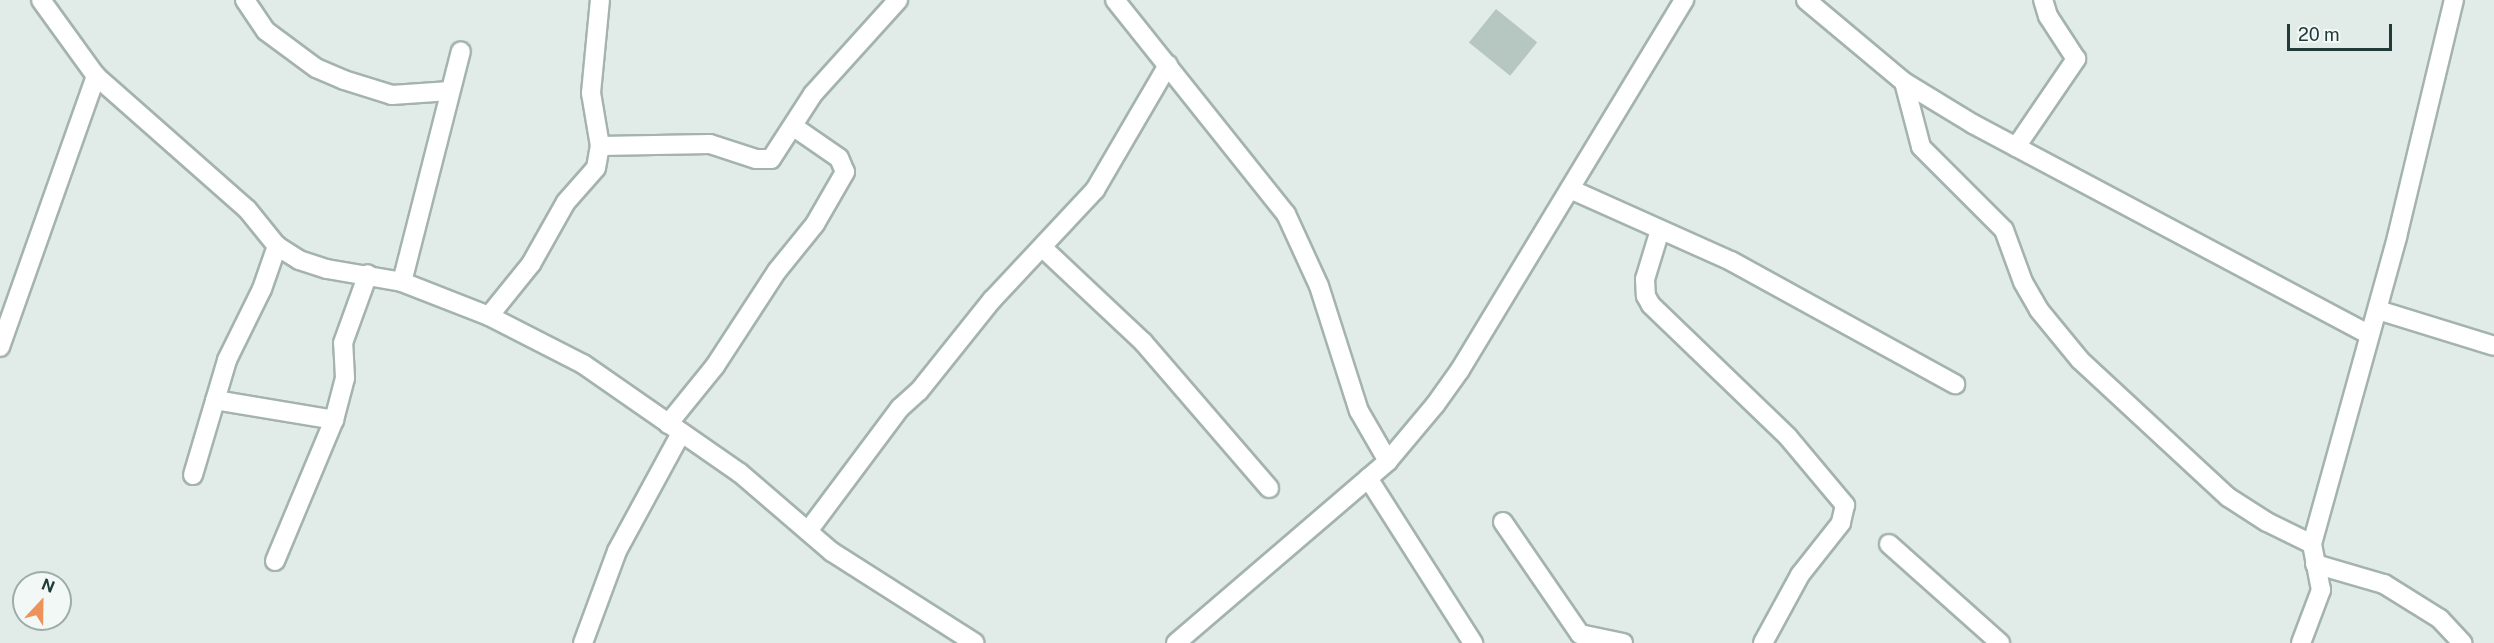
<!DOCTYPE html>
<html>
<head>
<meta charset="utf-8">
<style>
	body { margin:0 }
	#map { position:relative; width:2494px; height:643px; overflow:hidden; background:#e1ebe8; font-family:"Public Sans",sans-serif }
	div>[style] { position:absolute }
	.building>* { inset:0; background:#b6c6c1; transform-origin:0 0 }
	.roads { filter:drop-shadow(2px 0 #a4b3b0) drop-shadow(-2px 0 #a4b3b0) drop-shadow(0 2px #a4b3b0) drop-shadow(0 -2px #a4b3b0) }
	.minor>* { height:18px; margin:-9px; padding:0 9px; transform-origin:9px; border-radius:9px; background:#fff }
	span { translate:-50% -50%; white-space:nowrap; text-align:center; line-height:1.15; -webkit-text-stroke:5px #f1f8f5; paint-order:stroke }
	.north { position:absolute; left:12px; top:571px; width:60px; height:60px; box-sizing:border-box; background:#f1f8f5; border:2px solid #9eaca9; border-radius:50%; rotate:22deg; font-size:16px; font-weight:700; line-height:24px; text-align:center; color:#213b38 }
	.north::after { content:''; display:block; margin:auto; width:21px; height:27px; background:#ef925a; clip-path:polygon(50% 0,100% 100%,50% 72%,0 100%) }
	.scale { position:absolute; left:2287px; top:24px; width:105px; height:27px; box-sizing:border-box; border:3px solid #213b38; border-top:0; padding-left:8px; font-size:18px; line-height:21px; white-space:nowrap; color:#213b38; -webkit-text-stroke:4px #f1f8f5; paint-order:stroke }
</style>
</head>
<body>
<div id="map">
	<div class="building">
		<div style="left:1496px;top:9px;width:53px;height:43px;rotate:39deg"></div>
	</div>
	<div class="roads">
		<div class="minor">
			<div style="left:41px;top:0;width:94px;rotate:54.1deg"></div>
			<div style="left:96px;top:76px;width:201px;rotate:41.4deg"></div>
			<div style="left:247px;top:209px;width:48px;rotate:51deg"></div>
			<div style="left:277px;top:246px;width:26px;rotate:32deg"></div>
			<div style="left:299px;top:260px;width:29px;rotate:18deg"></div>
			<div style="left:327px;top:269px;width:76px;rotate:9.8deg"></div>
			<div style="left:402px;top:282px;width:93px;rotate:21.3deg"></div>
			<div style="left:489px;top:316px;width:106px;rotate:27.1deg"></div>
			<div style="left:583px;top:364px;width:191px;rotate:34.8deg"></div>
			<div style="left:740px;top:473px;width:121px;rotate:40.7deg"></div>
			<div style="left:832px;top:552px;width:169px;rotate:32.5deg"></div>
			<div style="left:245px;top:0;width:37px;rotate:56deg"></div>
			<div style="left:266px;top:31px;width:62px;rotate:36.5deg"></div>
			<div style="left:316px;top:68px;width:30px;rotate:23deg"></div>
			<div style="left:344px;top:80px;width:50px;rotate:17.4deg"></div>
			<div style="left:392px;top:95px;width:58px;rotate:-3.9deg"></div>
			<div style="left:1115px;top:0;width:274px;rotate:51.4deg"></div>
			<div style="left:1286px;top:214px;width:79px;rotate:65.4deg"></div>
			<div style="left:1319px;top:286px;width:131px;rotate:72.3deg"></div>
			<div style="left:1359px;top:411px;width:58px;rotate:59.9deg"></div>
			<div style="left:1806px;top:0;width:128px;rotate:39.9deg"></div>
			<div style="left:1904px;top:82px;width:81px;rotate:31.3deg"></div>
			<div style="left:1973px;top:124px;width:449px;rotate:28deg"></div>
			<div style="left:1904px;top:82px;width:67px;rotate:75.3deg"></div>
			<div style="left:1921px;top:147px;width:117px;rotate:45deg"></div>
			<div style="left:2004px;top:230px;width:55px;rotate:69.9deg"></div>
			<div style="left:2023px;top:282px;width:32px;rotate:60deg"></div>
			<div style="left:2039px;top:310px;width:65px;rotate:50.6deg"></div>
			<div style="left:2080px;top:360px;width:202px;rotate:42.8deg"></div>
			<div style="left:2228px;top:497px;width:46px;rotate:32.7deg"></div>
			<div style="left:2267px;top:522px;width:50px;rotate:26.1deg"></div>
			<div style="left:600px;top:146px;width:110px;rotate:-1deg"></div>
			<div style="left:710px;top:144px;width:48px;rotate:18.1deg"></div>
			<div style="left:756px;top:159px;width:15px"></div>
			<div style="left:771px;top:159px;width:77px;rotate:-57.1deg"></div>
			<div style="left:813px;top:94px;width:127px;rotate:-47.9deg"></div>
			<div style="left:2016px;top:147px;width:107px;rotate:-55.7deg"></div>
			<div style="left:2076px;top:59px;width:51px;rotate:-123.1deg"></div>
			<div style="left:2048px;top:16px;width:17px;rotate:-107deg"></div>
			<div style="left:1570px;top:189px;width:176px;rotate:24.1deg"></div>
			<div style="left:1731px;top:261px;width:256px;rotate:28.8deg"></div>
			<div style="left:1660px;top:230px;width:51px;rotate:107deg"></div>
			<div style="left:1645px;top:279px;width:17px;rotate:87deg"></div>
			<div style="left:1646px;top:296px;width:10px;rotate:61deg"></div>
			<div style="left:1651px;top:305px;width:190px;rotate:43.9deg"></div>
			<div style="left:1788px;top:437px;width:89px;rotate:50deg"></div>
			<div style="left:1845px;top:505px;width:18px;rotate:103deg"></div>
			<div style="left:1841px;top:523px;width:66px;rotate:128.3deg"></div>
			<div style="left:1800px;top:575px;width:77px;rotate:118.6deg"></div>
			<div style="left:1043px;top:248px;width:137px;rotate:43.2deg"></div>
			<div style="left:1143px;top:342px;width:193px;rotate:49.2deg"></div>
			<div style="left:402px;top:282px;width:238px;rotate:-75.7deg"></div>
			<div style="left:2378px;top:310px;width:121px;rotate:17.2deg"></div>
			<div style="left:489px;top:316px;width:67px;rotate:-51.1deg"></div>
			<div style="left:531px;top:264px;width:71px;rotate:-60.6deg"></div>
			<div style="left:566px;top:202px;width:45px;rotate:-48.6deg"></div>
			<div style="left:596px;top:168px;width:22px;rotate:-80deg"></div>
			<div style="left:600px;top:146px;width:54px;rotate:-99.6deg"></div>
			<div style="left:591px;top:93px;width:93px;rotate:-84.5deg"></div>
			<div style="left:0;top:347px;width:288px;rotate:-70.5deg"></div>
			<div style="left:215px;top:400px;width:121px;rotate:9.5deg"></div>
			<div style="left:668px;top:424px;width:75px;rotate:-51deg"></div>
			<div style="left:715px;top:366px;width:113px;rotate:-56.9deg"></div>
			<div style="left:777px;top:271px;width:60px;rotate:-51deg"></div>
			<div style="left:815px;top:224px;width:60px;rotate:-60deg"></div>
			<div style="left:845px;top:172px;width:15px;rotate:-113deg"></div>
			<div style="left:839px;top:158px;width:55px;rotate:-145.4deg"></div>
			<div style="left:193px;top:475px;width:120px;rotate:-73.5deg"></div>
			<div style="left:227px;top:360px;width:79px;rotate:-63.8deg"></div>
			<div style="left:262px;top:289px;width:46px;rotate:-70.8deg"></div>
			<div style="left:1368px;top:478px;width:196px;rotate:57.5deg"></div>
			<div style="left:1503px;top:522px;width:136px;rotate:55.5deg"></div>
			<div style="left:1580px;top:634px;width:44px;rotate:11.8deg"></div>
			<div style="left:808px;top:531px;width:154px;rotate:-53.2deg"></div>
			<div style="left:900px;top:408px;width:25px;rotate:-42deg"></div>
			<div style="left:919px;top:391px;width:117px;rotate:-51.3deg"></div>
			<div style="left:992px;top:300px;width:151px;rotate:-46.9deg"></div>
			<div style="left:1095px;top:190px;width:145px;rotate:-59.7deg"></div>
			<div style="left:1889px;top:544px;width:149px;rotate:41.7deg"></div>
			<div style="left:275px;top:561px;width:153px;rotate:-67.3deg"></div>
			<div style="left:334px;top:420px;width:43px;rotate:-75.3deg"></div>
			<div style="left:345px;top:378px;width:35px;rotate:-93deg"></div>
			<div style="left:343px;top:343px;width:73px;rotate:-70.1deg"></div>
			<div style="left:2315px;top:564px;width:72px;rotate:16.2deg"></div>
			<div style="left:2384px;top:584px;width:66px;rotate:32deg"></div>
			<div style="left:2440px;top:619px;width:33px;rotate:47deg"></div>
			<div style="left:583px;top:643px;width:98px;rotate:-69.7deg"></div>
			<div style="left:617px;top:551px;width:134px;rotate:-61.5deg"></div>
			<div style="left:1176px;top:643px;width:279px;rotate:-40.6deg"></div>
			<div style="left:1388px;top:461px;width:73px;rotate:-50deg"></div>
			<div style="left:1435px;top:405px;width:43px;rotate:-54.5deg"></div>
			<div style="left:1460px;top:370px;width:433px;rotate:-58.8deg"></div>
			<div style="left:2301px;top:643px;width:57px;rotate:-69.3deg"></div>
			<div style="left:2321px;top:590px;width:47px;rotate:-101.1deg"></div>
			<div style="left:2312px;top:544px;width:319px;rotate:-74.5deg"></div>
			<div style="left:2397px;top:237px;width:244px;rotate:-76.5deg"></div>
		</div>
	</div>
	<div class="north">N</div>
	<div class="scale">20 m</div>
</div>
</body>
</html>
